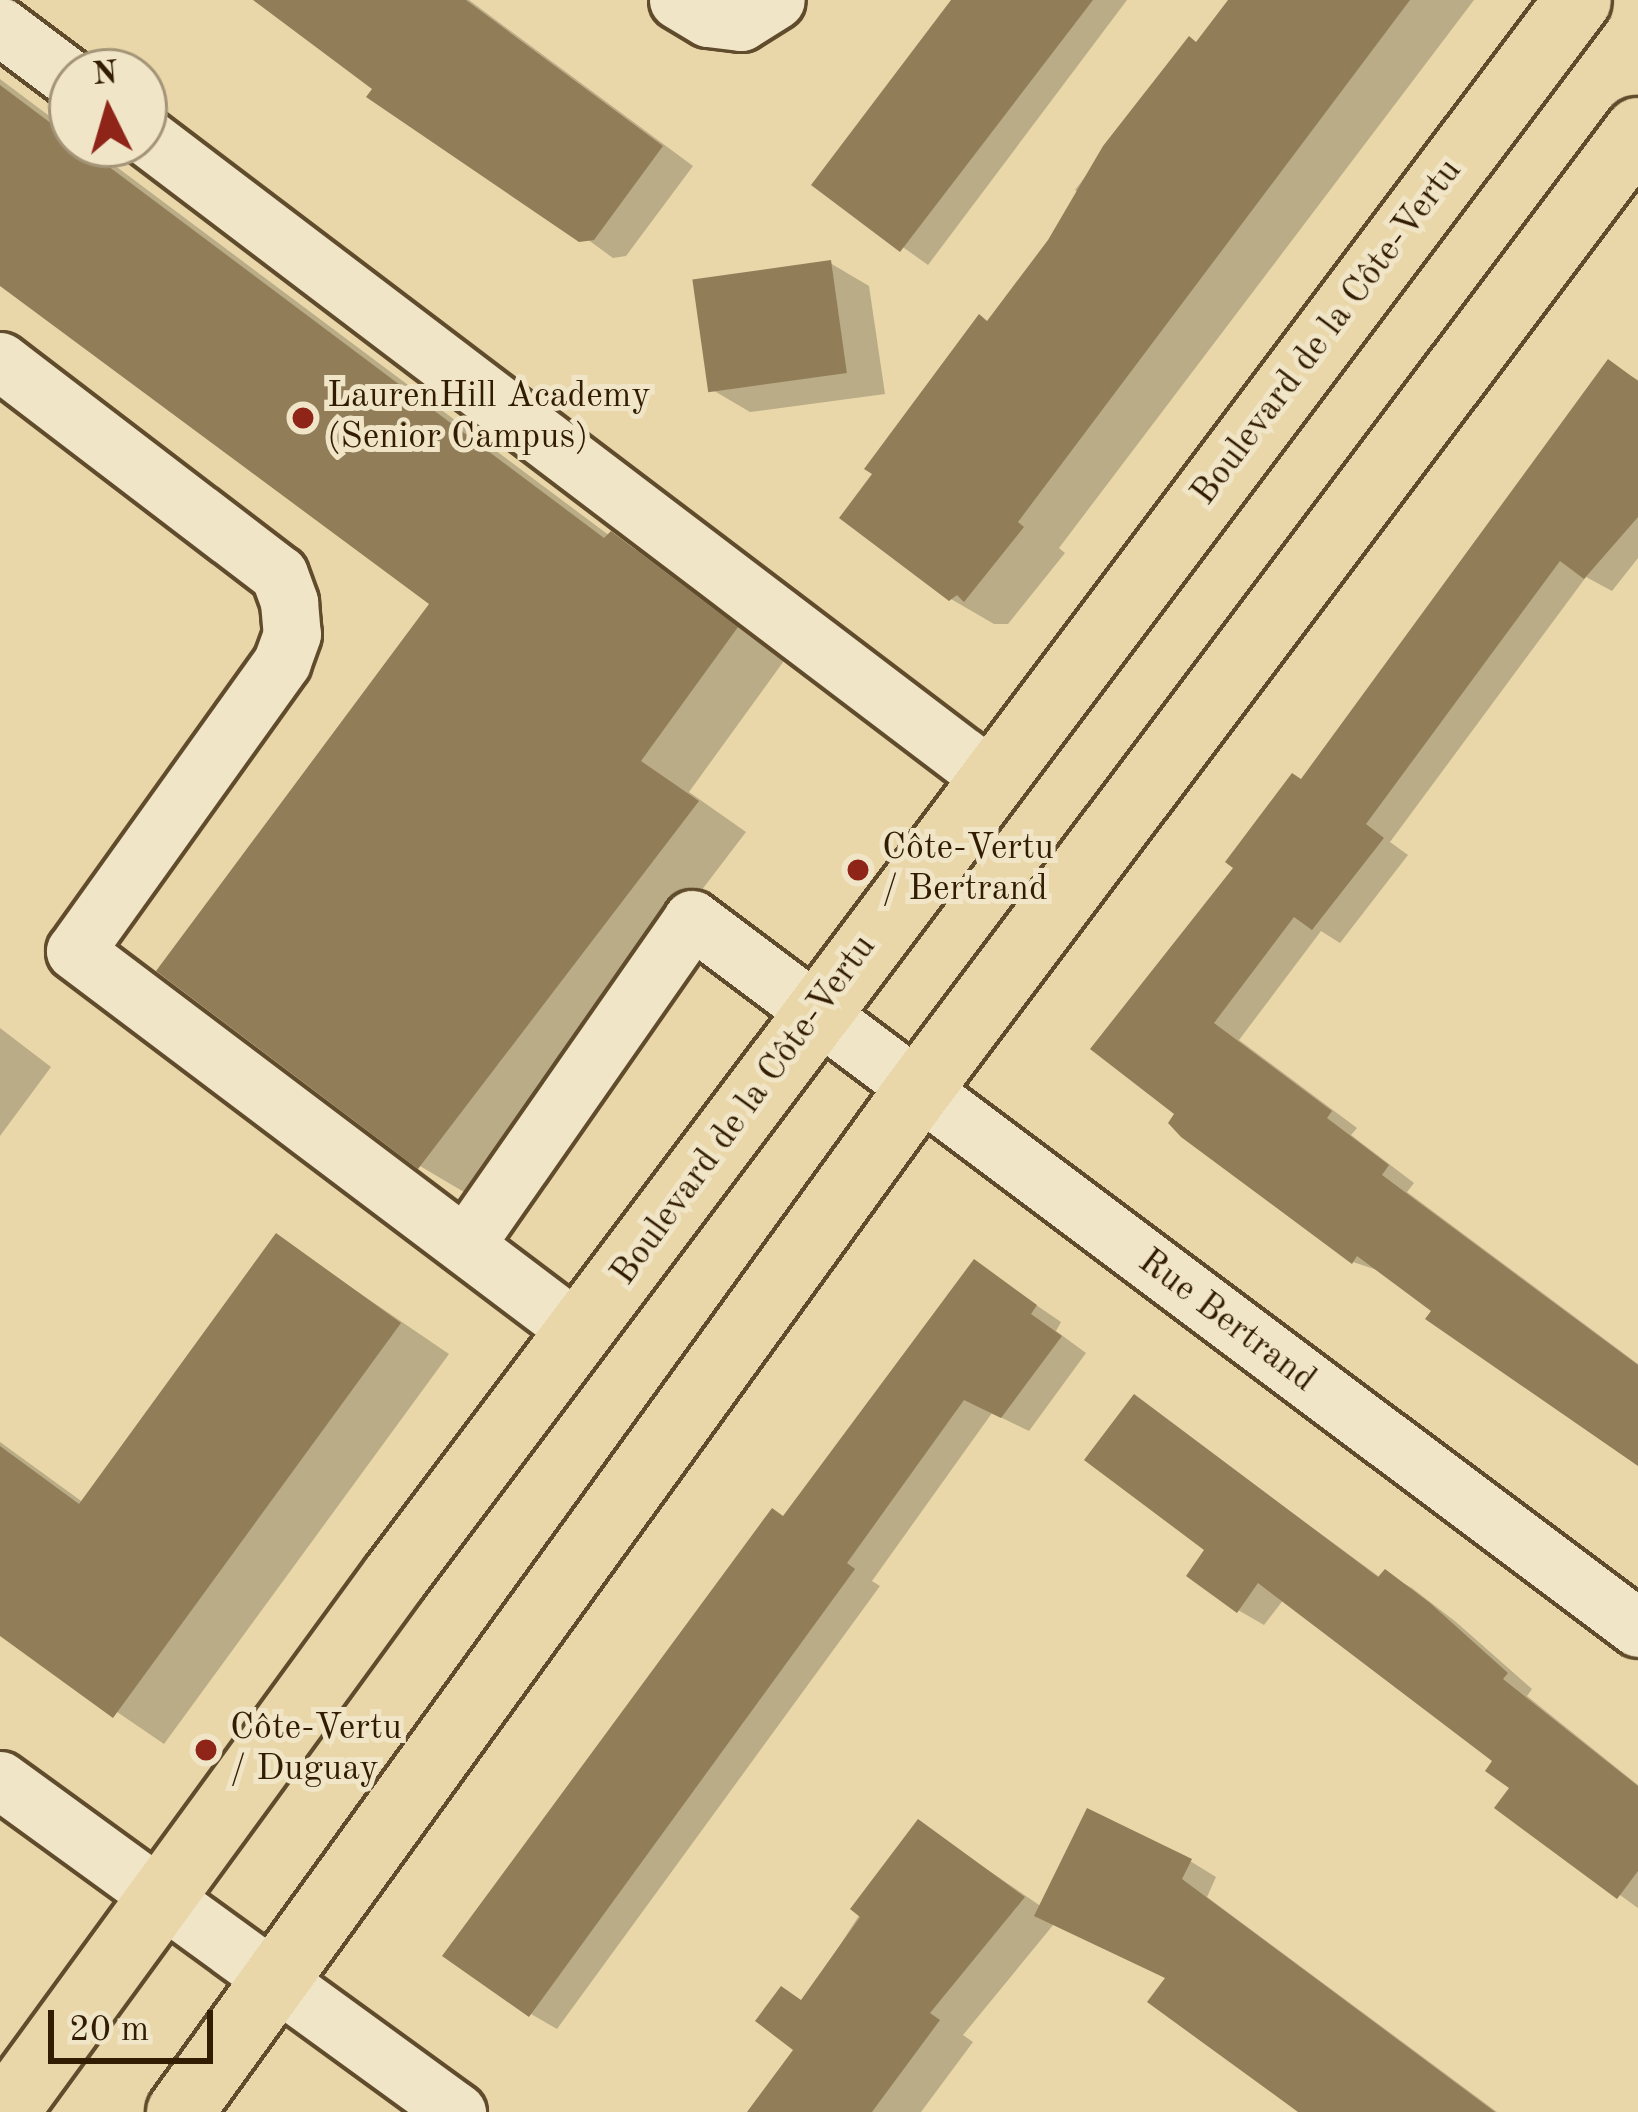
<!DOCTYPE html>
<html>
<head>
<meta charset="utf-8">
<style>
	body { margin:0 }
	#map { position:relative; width:1638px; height:2112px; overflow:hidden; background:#e9d7a9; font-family:"Old Standard TT",serif }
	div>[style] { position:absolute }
	.shadow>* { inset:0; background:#0003 }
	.building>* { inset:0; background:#917e59; transform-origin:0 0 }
	.roads { filter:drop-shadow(3px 0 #604c2c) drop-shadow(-3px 0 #604c2c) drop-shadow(0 3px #604c2c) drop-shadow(0 -3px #604c2c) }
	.minor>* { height:57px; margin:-28.5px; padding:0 28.5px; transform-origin:28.5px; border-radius:28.5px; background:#f1e5c7 }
	.major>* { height:66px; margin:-33px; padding:0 33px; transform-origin:33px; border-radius:33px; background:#e9d7a9 }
	.dots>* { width:33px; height:33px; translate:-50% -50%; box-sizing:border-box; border:6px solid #f1e5c7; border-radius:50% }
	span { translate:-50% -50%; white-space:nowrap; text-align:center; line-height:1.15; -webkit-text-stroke:10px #f1e5c7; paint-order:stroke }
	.street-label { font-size:36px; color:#321d02 }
	.poi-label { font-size:36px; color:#321d02 }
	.left { translate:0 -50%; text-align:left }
	.north { position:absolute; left:48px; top:48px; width:120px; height:120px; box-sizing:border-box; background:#f1e5c7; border:3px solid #a59578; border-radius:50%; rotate:355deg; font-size:33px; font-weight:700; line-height:48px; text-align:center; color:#321d02 }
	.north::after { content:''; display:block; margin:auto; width:42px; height:54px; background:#8f2418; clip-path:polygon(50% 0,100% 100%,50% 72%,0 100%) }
	.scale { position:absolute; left:48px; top:2010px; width:165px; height:54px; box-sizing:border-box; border:6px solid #321d02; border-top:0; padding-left:15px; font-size:36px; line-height:42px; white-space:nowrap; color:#321d02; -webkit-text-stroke:9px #f1e5c7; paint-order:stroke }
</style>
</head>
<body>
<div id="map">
	<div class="shadow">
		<div style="clip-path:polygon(260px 0,469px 0,693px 166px,626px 256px,613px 258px)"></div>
		<div style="clip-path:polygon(953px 0,1127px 0,928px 265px,816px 185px)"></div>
		<div style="clip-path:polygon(1256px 0,1474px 0,1059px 548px,1065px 553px,1008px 624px,994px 624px,951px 599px,989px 324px,1082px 196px,1075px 190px,1189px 40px,1198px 45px)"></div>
		<div style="clip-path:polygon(0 79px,72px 133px,72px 144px,86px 144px,610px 536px,661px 563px,786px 658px,689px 792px,746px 832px,469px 1195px,420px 1166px,433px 603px,0 282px)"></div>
		<div style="clip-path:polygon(830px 263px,869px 286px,885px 394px,750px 412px,711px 389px)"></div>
		<div style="clip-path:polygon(1609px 363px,1638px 380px,1638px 558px,1612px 591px,1586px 577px,1390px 842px,1408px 855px,1340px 943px,1321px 931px,1239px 1040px,1357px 1128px,1351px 1135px,1414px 1183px,1407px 1192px,1638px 1364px,1638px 1461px,1383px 1272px,1353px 1262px,1172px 1122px,1302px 782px)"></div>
		<div style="clip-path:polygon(0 1028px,51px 1067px,0 1136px)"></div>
		<div style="clip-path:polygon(277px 1237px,449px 1354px,164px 1744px,0 1632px,0 1442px,84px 1503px)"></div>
		<div style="clip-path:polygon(975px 1263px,1061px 1322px,1056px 1331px,1086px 1353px,1029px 1431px,992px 1413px,872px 1581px,880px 1586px,557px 2029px,531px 2014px,785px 1519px)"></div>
		<div style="clip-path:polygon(1135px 1398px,1381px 1578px,1385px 1573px,1412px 1588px,1456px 1622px,1532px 1689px,1527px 1696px,1638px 1785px,1638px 1908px,1498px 1807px,1513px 1788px,1496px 1761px,1284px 1599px,1264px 1625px,1238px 1610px)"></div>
		<div style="clip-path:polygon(919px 1823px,1042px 1907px,1190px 1861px,1216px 1877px,1207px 1897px,1497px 2112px,1302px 2112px,1168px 1979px,1054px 1924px,963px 2035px,973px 2042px,921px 2112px,751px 2112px,798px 2049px,803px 2002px)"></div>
	</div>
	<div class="building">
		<div style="clip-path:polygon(253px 0,466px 0,663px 146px,594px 240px,579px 242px,366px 97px,372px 89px)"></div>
		<div style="clip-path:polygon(951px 0,1093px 0,900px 252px,811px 185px)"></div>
		<div style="clip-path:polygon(1228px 0,1410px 0,1018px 522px,1024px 527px,964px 602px,957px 595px,949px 601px,839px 518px,872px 474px,864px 469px,979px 314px,987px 321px,1048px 240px,1103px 146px,1189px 36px,1196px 42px)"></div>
		<div style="clip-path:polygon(0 85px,604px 538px,611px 531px,738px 627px,641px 761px,699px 801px,418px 1169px,156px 971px,429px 604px,0 286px)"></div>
		<div style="left:831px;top:260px;width:114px;height:140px;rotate:82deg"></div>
		<div style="clip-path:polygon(1608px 359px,1638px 381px,1638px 517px,1584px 579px,1560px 561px,1366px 824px,1384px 838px,1312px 930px,1294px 917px,1214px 1023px,1332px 1111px,1327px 1118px,1389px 1165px,1382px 1175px,1638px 1365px,1638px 1466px,1425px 1319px,1431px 1311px,1357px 1256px,1352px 1264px,1181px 1137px,1168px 1123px,1174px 1114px,1090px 1049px,1233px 868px,1225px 862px,1292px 773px,1301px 779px)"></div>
		<div style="clip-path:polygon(276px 1233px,401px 1323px,113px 1718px,0 1636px,0 1446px,79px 1504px)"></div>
		<div style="clip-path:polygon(974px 1259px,1037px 1305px,1031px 1314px,1062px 1336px,1001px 1418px,964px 1400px,847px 1563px,855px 1569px,529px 2017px,442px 1956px,772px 1508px,783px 1516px)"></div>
		<div style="clip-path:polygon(1134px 1394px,1378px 1577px,1385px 1569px,1430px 1603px,1508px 1673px,1503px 1679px,1638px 1786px,1638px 1871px,1617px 1899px,1494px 1808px,1509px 1788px,1485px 1771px,1492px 1761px,1258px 1583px,1237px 1613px,1186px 1576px,1204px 1550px,1084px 1460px)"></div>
		<div style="clip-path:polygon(1087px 1808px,1192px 1859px,1182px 1879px,1495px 2112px,1298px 2112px,1147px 2002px,1165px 1978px,1034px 1916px)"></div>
		<div style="clip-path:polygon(918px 1819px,1025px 1897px,930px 2013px,940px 2020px,872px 2112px,747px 2112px,793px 2050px,755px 2021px,781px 1986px,801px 2000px,860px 1917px,850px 1909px)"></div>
	</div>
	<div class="roads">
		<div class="minor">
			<div style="left:678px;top:0;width:35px;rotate:31deg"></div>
			<div style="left:708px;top:18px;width:33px;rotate:7deg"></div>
			<div style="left:741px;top:22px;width:41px;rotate:-32.2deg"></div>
			<div style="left:0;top:26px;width:90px;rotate:36.9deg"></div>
			<div style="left:144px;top:135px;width:1063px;rotate:37.2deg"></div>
			<div style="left:0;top:361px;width:351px;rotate:37.4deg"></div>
			<div style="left:279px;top:574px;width:30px;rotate:70deg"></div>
			<div style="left:289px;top:602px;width:32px;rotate:85deg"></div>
			<div style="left:292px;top:634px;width:30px;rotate:110deg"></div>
			<div style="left:282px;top:662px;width:355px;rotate:125.6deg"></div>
			<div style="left:75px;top:951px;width:634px;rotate:37.05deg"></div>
			<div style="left:465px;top:1245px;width:397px;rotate:-55.1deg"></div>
			<div style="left:692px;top:919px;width:1182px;rotate:36.85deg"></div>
			<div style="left:0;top:1780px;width:565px;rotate:36deg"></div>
		</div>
		<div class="major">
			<div style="left:5px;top:2112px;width:662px;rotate:-53.91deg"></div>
			<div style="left:395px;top:1577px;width:1971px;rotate:-53.12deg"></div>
			<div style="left:180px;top:2112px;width:1257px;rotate:-54.16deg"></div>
			<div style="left:916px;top:1093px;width:1203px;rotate:-53.11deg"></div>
		</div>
	</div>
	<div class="dots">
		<div style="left:303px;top:418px;background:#8f2418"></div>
		<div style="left:858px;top:870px;background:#8f2418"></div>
		<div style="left:206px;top:1750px;background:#8f2418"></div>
	</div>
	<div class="street-label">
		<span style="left:1328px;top:333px;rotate:-53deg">Boulevard de la Côte-Vertu</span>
		<span style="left:745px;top:1111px;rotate:-54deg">Boulevard de la Côte-Vertu</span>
		<span style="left:1226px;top:1322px;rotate:37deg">Rue Bertrand</span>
	</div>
	<div class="poi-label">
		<span class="left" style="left:327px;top:418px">LaurenHill Academy<br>(Senior Campus)</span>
		<span class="left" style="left:882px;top:870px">Côte-Vertu<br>/ Bertrand</span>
		<span class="left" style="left:230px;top:1750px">Côte-Vertu<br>/ Duguay</span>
	</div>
	<div class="north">N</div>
	<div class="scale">20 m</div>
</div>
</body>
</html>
